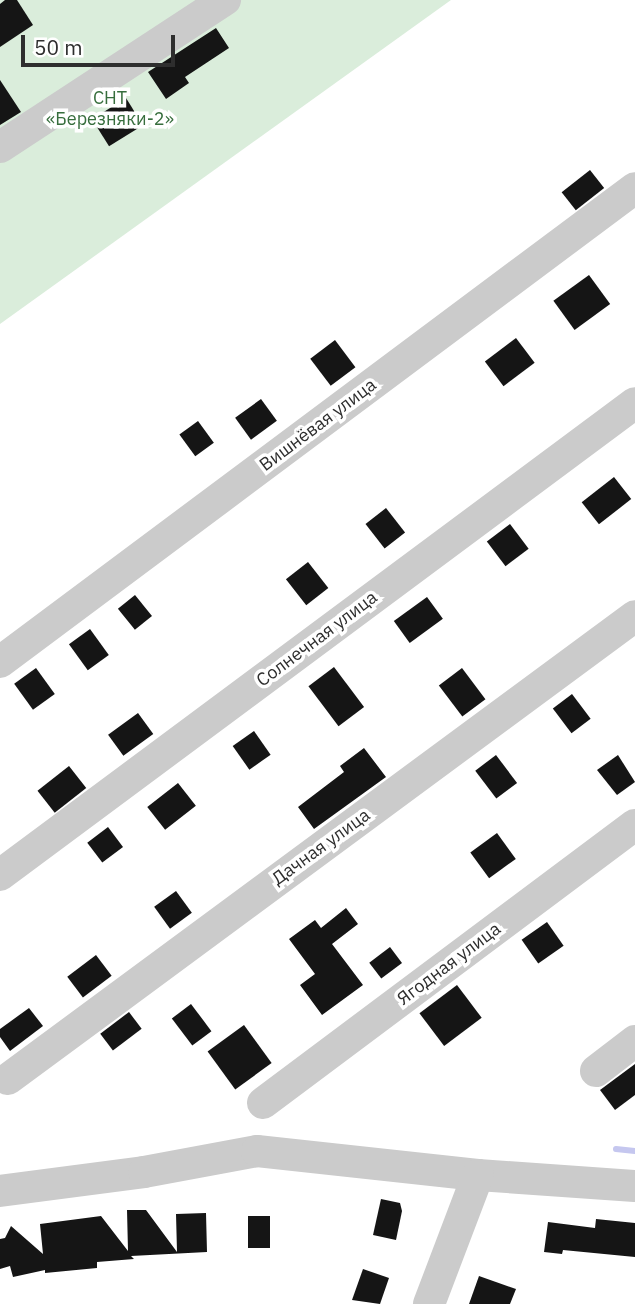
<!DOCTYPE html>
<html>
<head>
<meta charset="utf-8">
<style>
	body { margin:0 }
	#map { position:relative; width:635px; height:1304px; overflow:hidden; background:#fff; font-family:"IBM Plex Sans",sans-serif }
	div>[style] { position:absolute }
	.green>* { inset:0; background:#daeddb }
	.stream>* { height:6px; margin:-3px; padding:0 3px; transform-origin:3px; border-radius:3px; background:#c5c7ef }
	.building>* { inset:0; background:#151515; transform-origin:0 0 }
	.minor>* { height:32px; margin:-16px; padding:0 16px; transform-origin:16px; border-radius:16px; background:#cbcbcb }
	span { translate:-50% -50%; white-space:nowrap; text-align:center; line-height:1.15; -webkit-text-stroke:7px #fff; paint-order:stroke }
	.park-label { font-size:18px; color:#376e3d }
	.street-label { font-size:18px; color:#2e2e2e }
	.scale { position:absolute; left:21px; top:35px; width:154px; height:32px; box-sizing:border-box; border:4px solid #2e2e2e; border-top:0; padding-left:9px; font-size:21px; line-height:24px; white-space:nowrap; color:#2e2e2e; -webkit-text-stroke:5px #fff; paint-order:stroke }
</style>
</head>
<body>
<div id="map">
	<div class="green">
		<div style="clip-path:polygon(0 0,451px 0,0 324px)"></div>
	</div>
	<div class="stream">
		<div style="left:616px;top:1149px;width:19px;rotate:6deg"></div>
	</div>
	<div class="building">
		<div style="clip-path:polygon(5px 0,17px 0,33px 25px,0 47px,0 4px)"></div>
		<div style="clip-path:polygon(216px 28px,229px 48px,185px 77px,189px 83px,166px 99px,148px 72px)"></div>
		<div style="clip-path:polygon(0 80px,21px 112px,0 125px)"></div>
		<div style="left:126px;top:98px;width:32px;height:40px;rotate:58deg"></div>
		<div style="left:590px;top:170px;width:23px;height:36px;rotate:52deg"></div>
		<div style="left:589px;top:275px;width:36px;height:44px;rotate:54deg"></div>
		<div style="left:516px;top:338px;width:31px;height:39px;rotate:53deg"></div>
		<div style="left:335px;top:340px;width:34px;height:31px;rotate:53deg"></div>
		<div style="left:261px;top:399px;width:27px;height:32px;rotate:54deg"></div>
		<div style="left:198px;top:421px;width:27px;height:23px;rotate:54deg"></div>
		<div style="left:614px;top:477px;width:28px;height:41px;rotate:52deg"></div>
		<div style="left:386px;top:508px;width:31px;height:26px;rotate:52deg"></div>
		<div style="left:510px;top:524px;width:31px;height:29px;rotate:53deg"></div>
		<div style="left:308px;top:562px;width:33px;height:28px;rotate:52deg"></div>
		<div style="left:135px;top:595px;width:27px;height:22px;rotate:51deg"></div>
		<div style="left:427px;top:597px;width:27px;height:41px;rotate:54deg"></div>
		<div style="left:90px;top:629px;width:32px;height:26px;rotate:54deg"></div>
		<div style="left:334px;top:667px;width:50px;height:32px;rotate:53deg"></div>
		<div style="left:36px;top:668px;width:32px;height:27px;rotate:54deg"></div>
		<div style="left:462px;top:668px;width:39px;height:29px;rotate:53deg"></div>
		<div style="left:572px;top:694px;width:31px;height:24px;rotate:53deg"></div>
		<div style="left:138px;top:713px;width:26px;height:37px;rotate:54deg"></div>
		<div style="left:254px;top:731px;width:29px;height:26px;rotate:55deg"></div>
		<div style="clip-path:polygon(364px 748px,386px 777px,314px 829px,298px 807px,344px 772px,340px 766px)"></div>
		<div style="left:496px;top:755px;width:35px;height:26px;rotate:53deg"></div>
		<div style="clip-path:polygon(618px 755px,635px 782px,617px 795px,597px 770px)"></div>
		<div style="left:69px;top:766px;width:28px;height:40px;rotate:52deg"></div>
		<div style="left:178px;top:783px;width:29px;height:39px;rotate:52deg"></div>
		<div style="left:108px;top:827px;width:25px;height:26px;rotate:53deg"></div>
		<div style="left:497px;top:833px;width:32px;height:33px;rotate:54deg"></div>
		<div style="left:176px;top:891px;width:27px;height:27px;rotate:54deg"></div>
		<div style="clip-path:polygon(346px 908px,358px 924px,332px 944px,363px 985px,322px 1015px,300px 985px,315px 974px,289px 939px,315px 920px,321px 928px)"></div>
		<div style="left:547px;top:922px;width:29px;height:31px;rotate:55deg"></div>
		<div style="left:390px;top:947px;width:20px;height:26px;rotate:53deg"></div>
		<div style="left:96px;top:955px;width:26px;height:36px;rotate:53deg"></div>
		<div style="left:457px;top:985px;width:41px;height:47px;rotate:53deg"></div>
		<div style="left:191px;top:1004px;width:34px;height:24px;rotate:53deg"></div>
		<div style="clip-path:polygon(29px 1008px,43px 1026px,10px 1051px,0 1037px,0 1029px)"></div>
		<div style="left:129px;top:1012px;width:21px;height:36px;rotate:53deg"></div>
		<div style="left:244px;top:1025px;width:47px;height:45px;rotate:54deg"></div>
		<div style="clip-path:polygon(635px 1064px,635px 1095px,615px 1110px,600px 1090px)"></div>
		<div style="clip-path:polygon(381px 1199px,400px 1203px,402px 1211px,396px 1240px,373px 1235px)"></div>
		<div style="clip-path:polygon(127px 1210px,146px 1210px,177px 1252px,176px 1214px,206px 1213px,207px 1252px,131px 1256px,134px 1259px,97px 1262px,97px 1268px,45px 1273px,45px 1270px,13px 1277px,10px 1266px,0 1269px,0 1239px,5px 1238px,11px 1226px,43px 1254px,40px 1224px,101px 1216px,128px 1251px)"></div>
		<div style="left:248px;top:1216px;width:22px;height:32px"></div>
		<div style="clip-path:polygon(596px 1219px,635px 1223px,635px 1257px,563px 1250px,562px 1254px,544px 1252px,548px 1222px,595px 1228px)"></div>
		<div style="clip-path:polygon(363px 1269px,389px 1278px,380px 1304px,352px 1300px)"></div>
		<div style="clip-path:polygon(479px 1276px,516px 1289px,510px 1304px,469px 1304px)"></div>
	</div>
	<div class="minor">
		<div style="left:0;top:147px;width:269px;rotate:-33.2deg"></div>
		<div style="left:0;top:662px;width:792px;rotate:-36.74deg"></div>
		<div style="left:0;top:875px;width:791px;rotate:-36.62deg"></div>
		<div style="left:596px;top:1071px;width:49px;rotate:-37.6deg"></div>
		<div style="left:8px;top:1079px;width:779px;rotate:-36.44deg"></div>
		<div style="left:263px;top:1103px;width:464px;rotate:-36.8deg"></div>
		<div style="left:0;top:1191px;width:145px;rotate:-7.5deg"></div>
		<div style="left:144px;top:1172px;width:115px;rotate:-10.5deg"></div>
		<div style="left:257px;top:1151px;width:222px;rotate:6.2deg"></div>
		<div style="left:478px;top:1175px;width:157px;rotate:4deg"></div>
		<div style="left:429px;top:1304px;width:138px;rotate:-69.2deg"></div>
	</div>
	<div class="park-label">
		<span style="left:110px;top:109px">СНТ<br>«Березняки-2»</span>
	</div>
	<div class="street-label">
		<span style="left:318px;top:425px;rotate:-37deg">Вишнёвая улица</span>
		<span style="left:317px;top:639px;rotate:-37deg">Солнечная улица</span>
		<span style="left:321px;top:847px;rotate:-36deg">Дачная улица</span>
		<span style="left:449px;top:964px;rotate:-37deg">Ягодная улица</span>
	</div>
	<div class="scale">50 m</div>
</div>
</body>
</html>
